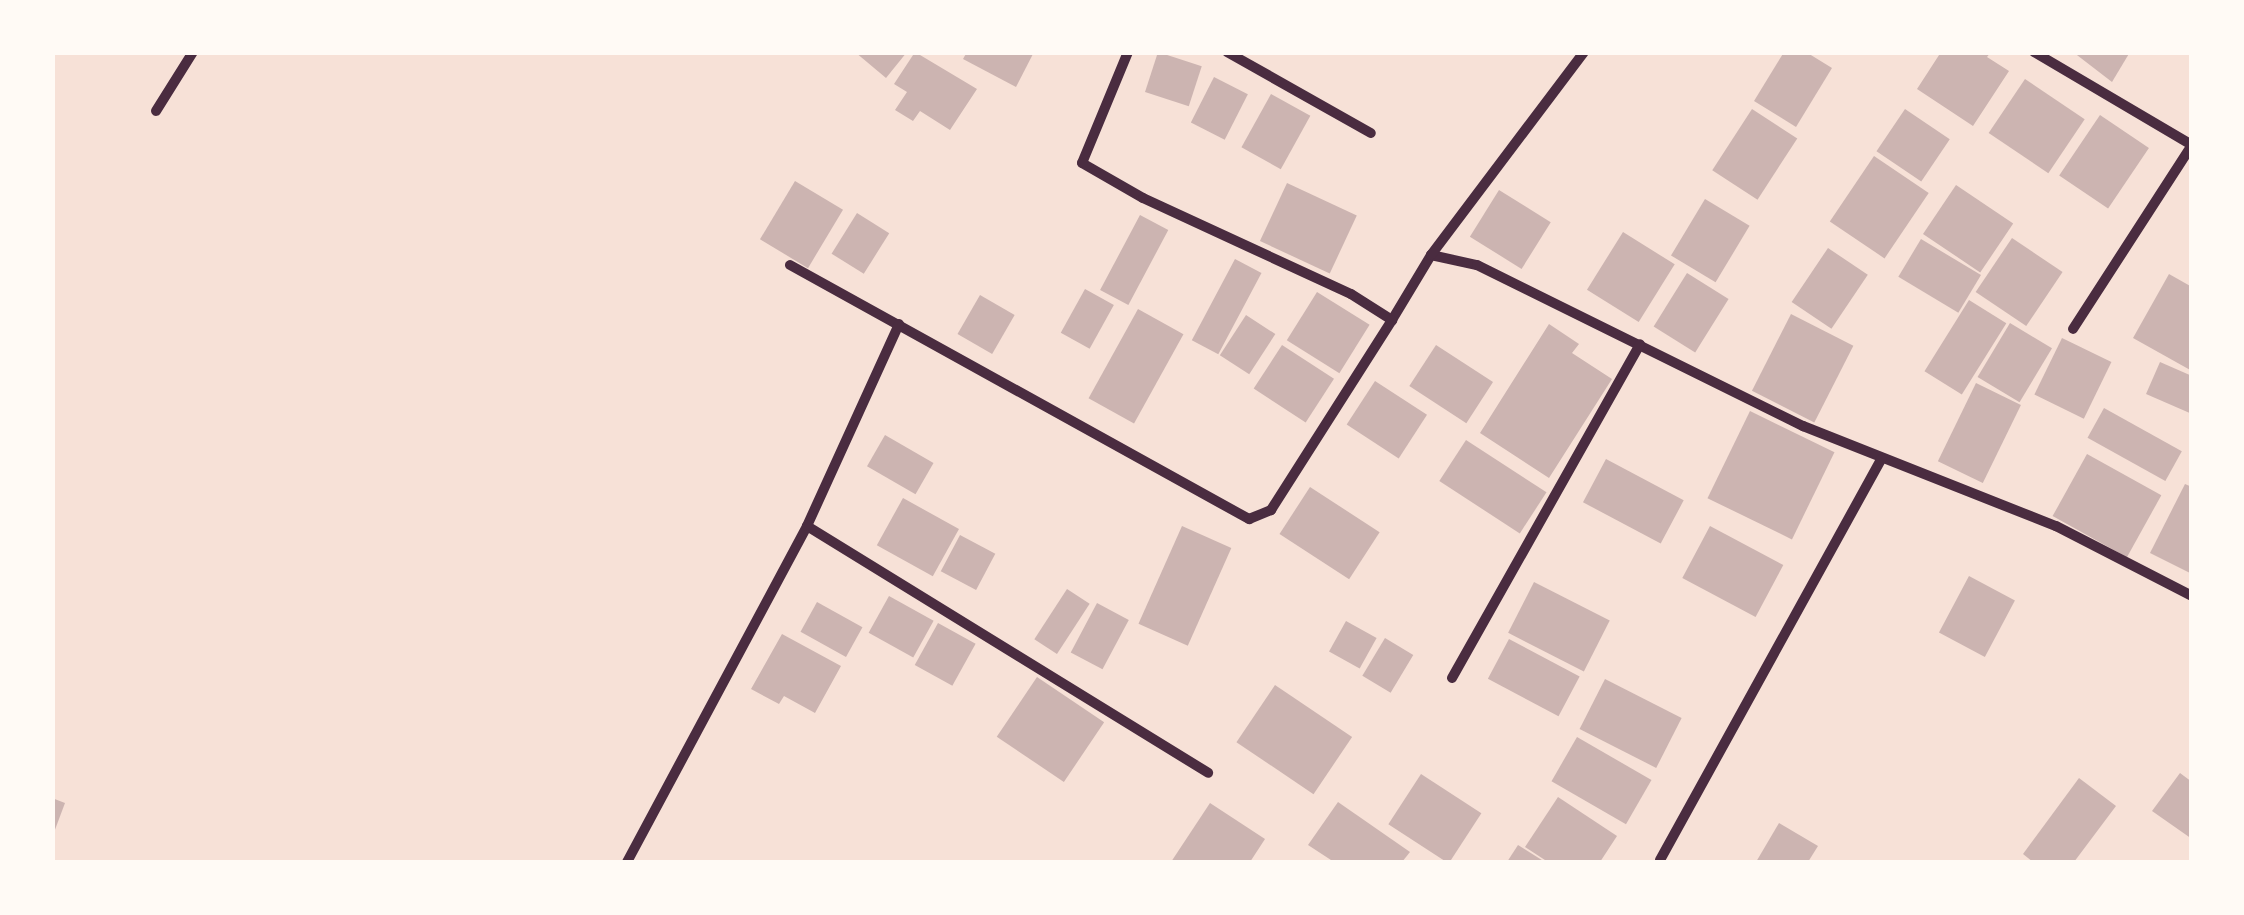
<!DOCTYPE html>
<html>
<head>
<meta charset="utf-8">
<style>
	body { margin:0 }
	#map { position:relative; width:2244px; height:915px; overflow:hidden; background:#f7e1d7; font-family:"Space Grotesk",sans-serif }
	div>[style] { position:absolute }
	.building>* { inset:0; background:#ccb4b1; transform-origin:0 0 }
	.minor>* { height:10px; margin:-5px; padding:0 5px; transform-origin:5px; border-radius:5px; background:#4a2c40 }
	span { translate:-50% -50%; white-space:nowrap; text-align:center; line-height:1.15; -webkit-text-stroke:9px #fffaf5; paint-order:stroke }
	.frame { position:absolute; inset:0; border:55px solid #fffaf5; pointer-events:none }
</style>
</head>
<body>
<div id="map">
	<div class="building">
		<div style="clip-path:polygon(855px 52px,907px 52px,886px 78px)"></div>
		<div style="clip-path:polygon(915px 52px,977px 89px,950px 130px,920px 111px,913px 121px,895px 110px,907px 92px,894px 84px)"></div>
		<div style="clip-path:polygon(967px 52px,1034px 52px,1016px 87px,963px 59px)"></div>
		<div style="left:1158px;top:52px;width:46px;height:42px;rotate:18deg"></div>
		<div style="clip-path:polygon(1784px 52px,1806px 52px,1832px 68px,1796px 127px,1754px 101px)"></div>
		<div style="clip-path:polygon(1941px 52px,1991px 52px,1987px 57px,2009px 71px,1973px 126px,1917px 89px)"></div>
		<div style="clip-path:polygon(2073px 52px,2130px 52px,2112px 82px)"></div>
		<div style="left:1214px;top:77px;width:38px;height:51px;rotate:27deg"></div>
		<div style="left:2025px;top:79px;width:72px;height:65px;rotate:34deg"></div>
		<div style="left:1271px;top:94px;width:45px;height:61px;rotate:29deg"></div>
		<div style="left:1752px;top:109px;width:54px;height:73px;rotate:33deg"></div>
		<div style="left:1905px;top:109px;width:54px;height:51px;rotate:34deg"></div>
		<div style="left:2100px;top:115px;width:59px;height:73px;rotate:34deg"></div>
		<div style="left:1874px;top:156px;width:66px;height:79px;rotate:34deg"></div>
		<div style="left:795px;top:181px;width:56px;height:68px;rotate:31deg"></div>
		<div style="left:1287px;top:183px;width:77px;height:64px;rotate:25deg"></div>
		<div style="left:1956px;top:185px;width:69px;height:59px;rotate:34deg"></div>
		<div style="left:1499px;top:190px;width:61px;height:55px;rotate:32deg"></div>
		<div style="left:1705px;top:199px;width:52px;height:66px;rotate:31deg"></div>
		<div style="left:857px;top:213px;width:38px;height:48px;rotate:32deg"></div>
		<div style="left:1140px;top:215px;width:32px;height:85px;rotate:28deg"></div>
		<div style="left:1623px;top:232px;width:61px;height:68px;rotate:32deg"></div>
		<div style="left:2012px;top:238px;width:61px;height:65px;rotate:34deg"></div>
		<div style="left:1921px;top:239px;width:70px;height:44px;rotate:31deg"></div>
		<div style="left:1828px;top:248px;width:48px;height:65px;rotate:34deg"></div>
		<div style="left:1235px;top:259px;width:30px;height:92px;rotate:28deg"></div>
		<div style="left:1687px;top:273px;width:49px;height:63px;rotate:32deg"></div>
		<div style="clip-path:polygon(2169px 274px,2192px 287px,2192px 371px,2133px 338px)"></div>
		<div style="left:1085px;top:289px;width:33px;height:50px;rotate:29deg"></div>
		<div style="left:1317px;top:292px;width:62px;height:57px;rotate:32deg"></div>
		<div style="left:980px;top:295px;width:40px;height:45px;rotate:30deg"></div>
		<div style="left:1969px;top:300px;width:44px;height:84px;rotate:32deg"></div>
		<div style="left:1138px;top:309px;width:52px;height:102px;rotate:29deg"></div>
		<div style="left:1791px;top:314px;width:70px;height:86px;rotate:27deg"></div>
		<div style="left:1246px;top:315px;width:35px;height:48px;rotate:33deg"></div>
		<div style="left:2010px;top:323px;width:49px;height:63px;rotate:31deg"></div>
		<div style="clip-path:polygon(1549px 324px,1579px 344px,1572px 353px,1612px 379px,1549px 478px,1480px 433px)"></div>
		<div style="left:2062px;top:338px;width:55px;height:63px;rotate:26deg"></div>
		<div style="left:1282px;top:345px;width:62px;height:52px;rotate:33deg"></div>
		<div style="left:1436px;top:345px;width:68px;height:49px;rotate:33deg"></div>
		<div style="clip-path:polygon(2160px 362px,2192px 376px,2192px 414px,2146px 394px)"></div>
		<div style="left:1375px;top:381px;width:62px;height:52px;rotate:33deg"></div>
		<div style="left:1976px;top:383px;width:50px;height:87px;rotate:26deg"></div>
		<div style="left:2104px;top:408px;width:89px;height:34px;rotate:29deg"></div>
		<div style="left:1750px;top:411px;width:94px;height:97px;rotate:26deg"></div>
		<div style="left:885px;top:435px;width:56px;height:36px;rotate:30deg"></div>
		<div style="left:1466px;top:440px;width:96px;height:49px;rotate:33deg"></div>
		<div style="left:2087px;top:454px;width:85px;height:71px;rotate:29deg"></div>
		<div style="left:1606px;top:459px;width:88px;height:49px;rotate:28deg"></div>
		<div style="clip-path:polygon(2185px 484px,2192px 487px,2192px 574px,2150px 553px)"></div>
		<div style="left:1310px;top:487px;width:83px;height:56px;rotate:33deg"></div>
		<div style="left:903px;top:498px;width:64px;height:54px;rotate:29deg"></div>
		<div style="left:1182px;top:526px;width:54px;height:107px;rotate:24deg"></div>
		<div style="left:1710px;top:526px;width:83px;height:59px;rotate:28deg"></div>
		<div style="left:960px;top:535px;width:40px;height:41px;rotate:28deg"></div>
		<div style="left:1969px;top:576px;width:52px;height:64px;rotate:28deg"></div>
		<div style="left:1534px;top:582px;width:85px;height:57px;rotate:27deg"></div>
		<div style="left:1067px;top:589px;width:27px;height:60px;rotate:33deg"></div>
		<div style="left:889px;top:596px;width:51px;height:42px;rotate:29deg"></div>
		<div style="left:817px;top:602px;width:52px;height:34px;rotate:29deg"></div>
		<div style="left:1097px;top:603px;width:36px;height:56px;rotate:28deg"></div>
		<div style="left:1346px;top:621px;width:35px;height:35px;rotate:29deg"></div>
		<div style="left:938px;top:623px;width:43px;height:48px;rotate:29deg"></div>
		<div style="clip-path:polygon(782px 634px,841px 666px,815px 713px,784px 696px,779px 704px,751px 689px)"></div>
		<div style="left:1385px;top:638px;width:33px;height:44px;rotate:31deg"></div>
		<div style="left:1509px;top:639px;width:80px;height:45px;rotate:28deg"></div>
		<div style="left:1037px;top:677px;width:81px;height:72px;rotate:34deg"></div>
		<div style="left:1605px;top:679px;width:86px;height:56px;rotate:27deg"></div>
		<div style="left:1275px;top:685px;width:93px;height:69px;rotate:34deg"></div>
		<div style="left:1577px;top:737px;width:86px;height:51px;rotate:30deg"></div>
		<div style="clip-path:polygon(2180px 773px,2192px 782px,2192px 839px,2152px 811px)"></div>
		<div style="left:1421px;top:774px;width:72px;height:60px;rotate:33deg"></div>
		<div style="clip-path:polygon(2079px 778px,2116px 806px,2074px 862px,2033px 862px,2023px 854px)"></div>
		<div style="clip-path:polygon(1558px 797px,1617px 836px,1600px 862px,1548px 862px,1525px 847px)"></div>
		<div style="clip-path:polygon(52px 798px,65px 803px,53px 835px,52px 835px)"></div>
		<div style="clip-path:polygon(1338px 802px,1410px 852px,1402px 862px,1334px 862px,1308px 845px)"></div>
		<div style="clip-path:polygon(1210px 803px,1265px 839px,1250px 862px,1171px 862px)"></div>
		<div style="clip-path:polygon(1779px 823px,1818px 846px,1808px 862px,1756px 862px)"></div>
		<div style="clip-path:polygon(1518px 845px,1545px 862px,1507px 862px)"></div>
	</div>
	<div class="minor">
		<div style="left:1128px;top:52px;width:120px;rotate:112.5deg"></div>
		<div style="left:1082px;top:163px;width:70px;rotate:29.8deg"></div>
		<div style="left:1143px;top:198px;width:229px;rotate:24.8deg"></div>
		<div style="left:1351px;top:294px;width:49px;rotate:32.4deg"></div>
		<div style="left:1392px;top:320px;width:76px;rotate:-59deg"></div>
		<div style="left:1431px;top:255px;width:47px;rotate:12.3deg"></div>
		<div style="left:1477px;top:265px;width:364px;rotate:26.3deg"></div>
		<div style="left:1803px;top:426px;width:272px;rotate:21.6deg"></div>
		<div style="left:2056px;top:526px;width:153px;rotate:27.2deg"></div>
		<div style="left:1227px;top:52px;width:165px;rotate:29.4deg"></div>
		<div style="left:2034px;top:52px;width:183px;rotate:30.5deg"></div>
		<div style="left:2192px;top:145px;width:219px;rotate:122.9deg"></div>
		<div style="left:156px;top:111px;width:70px;rotate:-57.9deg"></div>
		<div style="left:1431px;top:255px;width:254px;rotate:-53deg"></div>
		<div style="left:790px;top:265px;width:525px;rotate:28.96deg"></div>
		<div style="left:1249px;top:519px;width:24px;rotate:-22deg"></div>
		<div style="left:1271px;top:510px;width:225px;rotate:-57.5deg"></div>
		<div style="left:807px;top:526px;width:471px;rotate:31.6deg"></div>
		<div style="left:1452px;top:678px;width:383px;rotate:-60.6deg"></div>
		<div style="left:1660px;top:860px;width:458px;rotate:-61.1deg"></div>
		<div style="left:627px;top:862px;width:381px;rotate:-61.8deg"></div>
		<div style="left:807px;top:526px;width:222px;rotate:-65.5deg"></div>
	</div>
	<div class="frame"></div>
</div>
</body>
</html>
